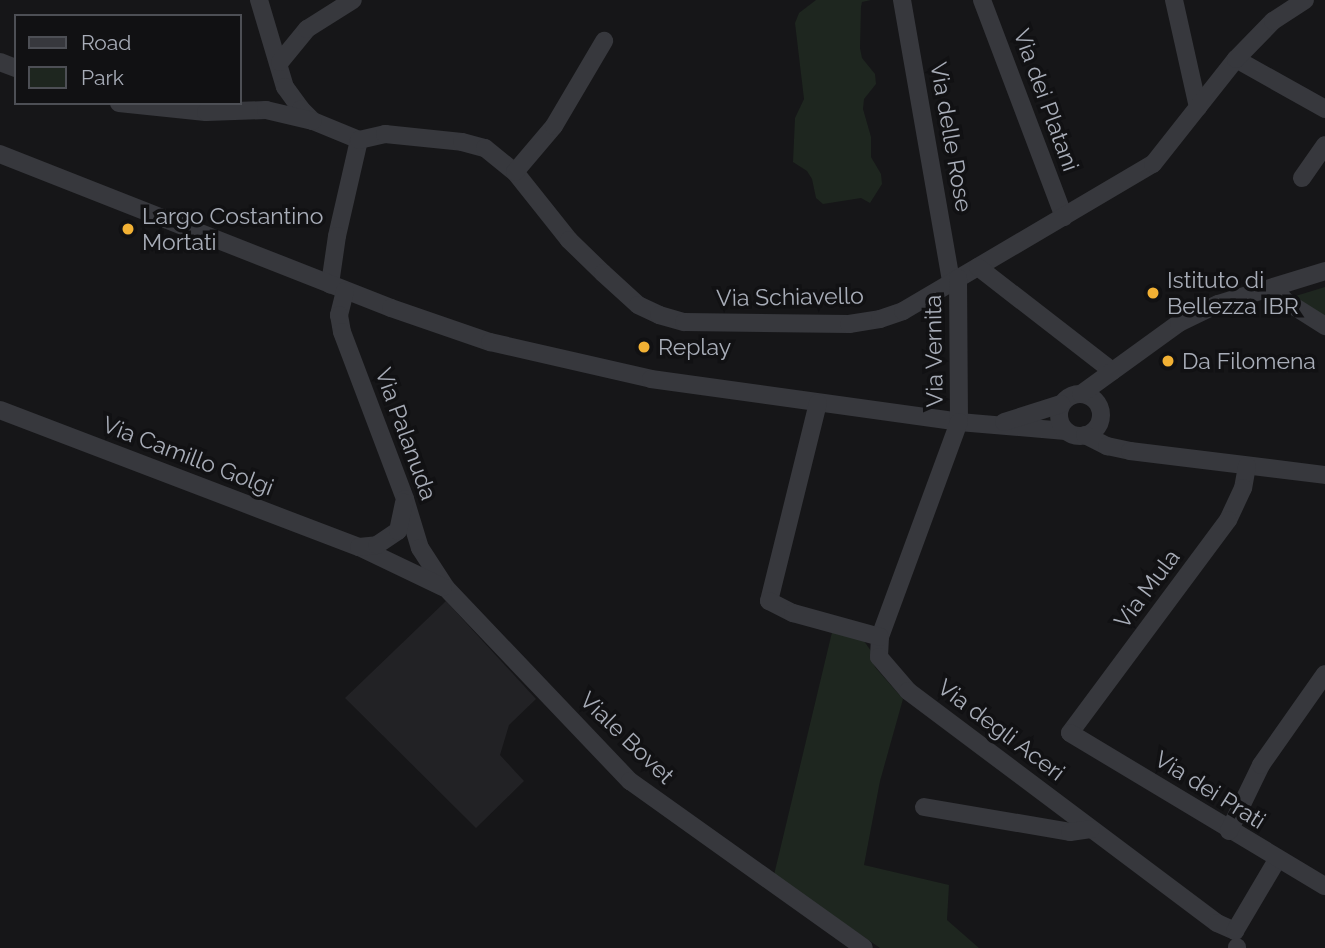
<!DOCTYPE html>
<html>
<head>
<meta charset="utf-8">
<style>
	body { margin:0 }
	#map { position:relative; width:1325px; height:948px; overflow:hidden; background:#161618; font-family:Raleway,sans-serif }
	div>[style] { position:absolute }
	.built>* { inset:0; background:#222225 }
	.green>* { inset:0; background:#1e261f }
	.minor>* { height:18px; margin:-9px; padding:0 9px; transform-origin:9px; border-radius:9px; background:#37383d }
	.minor>.ring { margin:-9px; padding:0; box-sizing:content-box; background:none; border:18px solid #37383d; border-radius:50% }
	.dots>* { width:19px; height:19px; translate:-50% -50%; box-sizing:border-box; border:4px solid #111113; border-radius:50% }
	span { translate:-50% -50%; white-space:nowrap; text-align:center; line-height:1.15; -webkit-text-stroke:7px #111113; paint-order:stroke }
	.street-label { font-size:23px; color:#a8adb8 }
	.poi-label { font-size:23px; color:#a8adb8 }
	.left { translate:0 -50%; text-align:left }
	.legend { position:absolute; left:14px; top:14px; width:228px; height:91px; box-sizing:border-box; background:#111113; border:2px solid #4d4f55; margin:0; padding:9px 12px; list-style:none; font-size:21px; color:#a8adb8 }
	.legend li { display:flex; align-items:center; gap:14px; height:35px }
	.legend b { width:35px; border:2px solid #4d4f55 }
</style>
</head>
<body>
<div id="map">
	<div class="built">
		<div style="clip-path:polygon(446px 601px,536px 699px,509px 725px,500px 755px,524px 781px,476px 828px,345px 698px)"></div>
	</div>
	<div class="green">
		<div style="clip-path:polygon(816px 0,871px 0,862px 2px,861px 7px,860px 48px,862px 58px,875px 74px,876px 84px,864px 99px,863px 109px,871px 137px,871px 157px,881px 174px,882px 184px,870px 203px,861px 198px,823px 204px,816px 198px,812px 179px,807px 171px,793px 162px,795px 118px,804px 99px,795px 23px,799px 13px)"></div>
		<div style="clip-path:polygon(1325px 287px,1325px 320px,1289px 298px)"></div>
		<div style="clip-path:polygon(833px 628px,864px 641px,871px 651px,875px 667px,903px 699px,880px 781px,864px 865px,949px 885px,947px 920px,979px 948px,880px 948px,774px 875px)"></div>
	</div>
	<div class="minor">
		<div style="left:259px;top:0;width:91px;rotate:73.4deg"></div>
		<div style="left:285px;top:87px;width:27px;rotate:54deg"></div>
		<div style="left:301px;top:109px;width:17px;rotate:45deg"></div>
		<div style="left:313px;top:121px;width:50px;rotate:22.4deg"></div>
		<div style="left:359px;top:140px;width:98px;rotate:102.9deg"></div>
		<div style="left:337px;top:236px;width:49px;rotate:98.3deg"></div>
		<div style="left:902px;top:0;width:286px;rotate:80.1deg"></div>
		<div style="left:982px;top:0;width:232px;rotate:69.3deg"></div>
		<div style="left:1174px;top:0;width:110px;rotate:77.4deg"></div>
		<div style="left:1236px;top:59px;width:102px;rotate:29.3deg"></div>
		<div style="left:0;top:62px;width:17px;rotate:21deg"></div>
		<div style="left:280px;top:62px;width:43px;rotate:-50.7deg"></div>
		<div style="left:307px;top:29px;width:54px;rotate:-32.2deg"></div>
		<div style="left:119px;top:103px;width:87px;rotate:5.9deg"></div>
		<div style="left:206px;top:112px;width:60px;rotate:-1.9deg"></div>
		<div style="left:266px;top:110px;width:48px;rotate:13.2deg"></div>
		<div style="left:359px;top:140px;width:27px;rotate:-13deg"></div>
		<div style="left:385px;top:134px;width:77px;rotate:5.9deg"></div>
		<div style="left:462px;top:142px;width:24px;rotate:15deg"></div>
		<div style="left:485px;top:148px;width:38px;rotate:39deg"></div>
		<div style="left:515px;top:172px;width:87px;rotate:51.5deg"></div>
		<div style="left:569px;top:240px;width:47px;rotate:44.1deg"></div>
		<div style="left:603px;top:273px;width:47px;rotate:42.4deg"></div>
		<div style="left:638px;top:305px;width:23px;rotate:25deg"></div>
		<div style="left:659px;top:315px;width:26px;rotate:16deg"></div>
		<div style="left:684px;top:322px;width:165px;rotate:0.7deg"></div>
		<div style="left:849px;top:324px;width:31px;rotate:-9deg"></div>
		<div style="left:880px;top:319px;width:24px;rotate:-19deg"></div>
		<div style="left:903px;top:311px;width:290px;rotate:-30.5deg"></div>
		<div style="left:1153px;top:164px;width:134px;rotate:-51.7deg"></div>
		<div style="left:1236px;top:59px;width:53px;rotate:-45.8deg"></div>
		<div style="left:1273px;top:21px;width:38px;rotate:-33deg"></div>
		<div style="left:0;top:154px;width:420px;rotate:21.5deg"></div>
		<div style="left:391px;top:308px;width:105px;rotate:19deg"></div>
		<div style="left:490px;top:342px;width:165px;rotate:12.9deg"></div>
		<div style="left:651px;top:379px;width:311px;rotate:7.9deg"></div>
		<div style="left:959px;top:422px;width:107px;rotate:4.8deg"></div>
		<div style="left:515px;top:172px;width:60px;rotate:-49.7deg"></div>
		<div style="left:554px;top:126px;width:99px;rotate:-59.5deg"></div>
		<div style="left:1302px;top:178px;width:40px;rotate:-55.1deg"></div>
		<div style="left:978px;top:267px;width:170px;rotate:37.8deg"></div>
		<div style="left:958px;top:278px;width:144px;rotate:89.6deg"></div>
		<div style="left:959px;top:422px;width:229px;rotate:110.2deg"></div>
		<div style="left:880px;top:637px;width:20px;rotate:93deg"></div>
		<div style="left:879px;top:657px;width:45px;rotate:49.5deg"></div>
		<div style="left:908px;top:691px;width:386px;rotate:36.9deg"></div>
		<div style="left:1217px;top:923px;width:20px;rotate:24deg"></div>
		<div style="left:1235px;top:931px;width:82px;rotate:-59.4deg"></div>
		<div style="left:1274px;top:287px;width:16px;rotate:52deg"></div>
		<div style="left:1284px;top:300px;width:49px;rotate:32.4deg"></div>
		<div style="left:345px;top:291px;width:25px;rotate:104deg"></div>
		<div style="left:339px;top:315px;width:17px;rotate:80deg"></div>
		<div style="left:342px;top:332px;width:178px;rotate:69.3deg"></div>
		<div style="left:405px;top:499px;width:51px;rotate:73deg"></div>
		<div style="left:420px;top:548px;width:48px;rotate:57deg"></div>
		<div style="left:446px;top:588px;width:267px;rotate:46.4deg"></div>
		<div style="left:630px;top:781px;width:287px;rotate:35.5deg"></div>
		<div class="ring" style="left:1059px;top:394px;width:24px;height:24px"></div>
		<div style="left:1081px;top:394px;width:121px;rotate:-35.9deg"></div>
		<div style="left:1179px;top:323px;width:43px;rotate:-26deg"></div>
		<div style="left:1218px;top:304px;width:112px;rotate:-17.1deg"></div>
		<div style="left:818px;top:403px;width:204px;rotate:103.9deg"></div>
		<div style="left:769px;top:601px;width:27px;rotate:27deg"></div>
		<div style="left:793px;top:613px;width:90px;rotate:15.4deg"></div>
		<div style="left:0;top:410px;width:384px;rotate:20.9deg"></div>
		<div style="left:359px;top:547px;width:93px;rotate:25.5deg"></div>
		<div style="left:1004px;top:422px;width:60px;rotate:-17.5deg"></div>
		<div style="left:1085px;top:435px;width:25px;rotate:27deg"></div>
		<div style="left:1107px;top:446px;width:24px;rotate:12deg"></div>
		<div style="left:1130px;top:451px;width:196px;rotate:7deg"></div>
		<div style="left:1247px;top:466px;width:22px;rotate:100deg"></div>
		<div style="left:1243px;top:488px;width:35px;rotate:115deg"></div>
		<div style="left:1228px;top:520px;width:265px;rotate:126.6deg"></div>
		<div style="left:1070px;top:733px;width:297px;rotate:31deg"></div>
		<div style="left:359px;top:547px;width:18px;rotate:-6deg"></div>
		<div style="left:377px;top:545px;width:25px;rotate:-34deg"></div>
		<div style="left:398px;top:531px;width:29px;rotate:-78deg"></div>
		<div style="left:924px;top:807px;width:148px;rotate:9.7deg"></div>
		<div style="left:1070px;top:832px;width:21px;rotate:-8deg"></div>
		<div style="left:1229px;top:831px;width:73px;rotate:-64.1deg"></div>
		<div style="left:1261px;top:765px;width:111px;rotate:-54.9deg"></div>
		<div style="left:1237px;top:947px;width:1px;rotate:90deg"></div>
	</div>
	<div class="dots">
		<div style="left:128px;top:229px;background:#f2b134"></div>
		<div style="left:1153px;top:293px;background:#f2b134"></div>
		<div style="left:644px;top:347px;background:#f2b134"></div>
		<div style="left:1168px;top:361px;background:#f2b134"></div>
	</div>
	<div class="street-label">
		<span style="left:1046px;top:100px;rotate:70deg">Via dei Platani</span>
		<span style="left:951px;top:137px;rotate:80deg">Via delle Rose</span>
		<span style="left:790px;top:297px;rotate:-1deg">Via Schiavello</span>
		<span style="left:934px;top:351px;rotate:-91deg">Via Vernita</span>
		<span style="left:406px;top:434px;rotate:70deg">Via Palanuda</span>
		<span style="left:188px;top:456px;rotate:21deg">Via Camillo Golgi</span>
		<span style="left:1147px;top:589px;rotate:-53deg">Via Mula</span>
		<span style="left:1001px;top:730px;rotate:37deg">Via degli Aceri</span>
		<span style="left:627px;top:738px;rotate:44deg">Viale Bovet</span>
		<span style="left:1210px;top:790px;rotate:32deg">Via dei Prati</span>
	</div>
	<div class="poi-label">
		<span class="left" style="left:142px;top:229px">Largo Costantino<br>Mortati</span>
		<span class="left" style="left:1167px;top:293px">Istituto di<br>Bellezza IBR</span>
		<span class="left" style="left:658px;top:347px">Replay</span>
		<span class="left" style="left:1182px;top:361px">Da Filomena</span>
	</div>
	<ul class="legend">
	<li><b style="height:9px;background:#37383d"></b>Road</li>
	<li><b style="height:19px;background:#1e261f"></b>Park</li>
	</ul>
</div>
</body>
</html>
